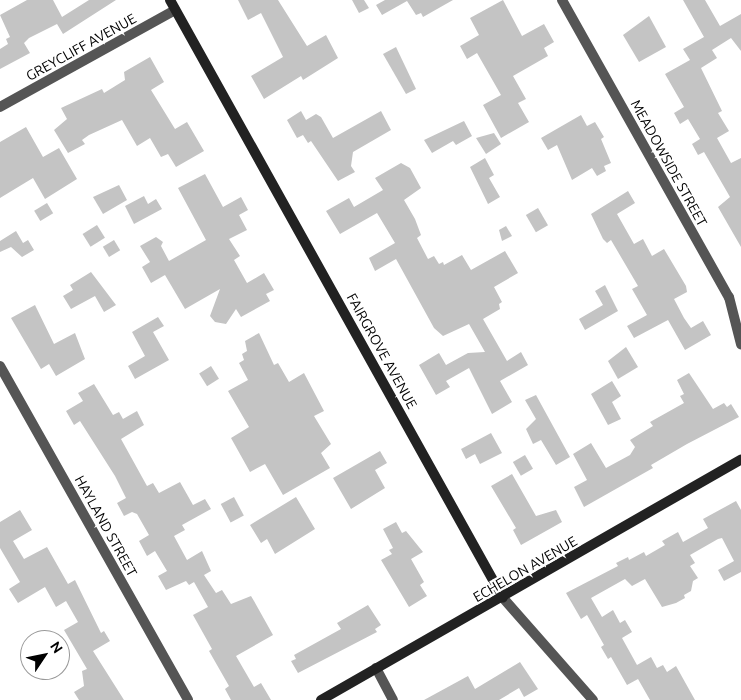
<!DOCTYPE html>
<html>
<head>
<meta charset="utf-8">
<style>
	body { margin:0 }
	#map { position:relative; width:741px; height:700px; overflow:hidden; background:#fff; font-family:Ubuntu,sans-serif }
	div>[style] { position:absolute }
	.building>* { inset:0; background:#c4c4c4; transform-origin:0 0 }
	.street>* { height:10px; margin:-5px; padding:0 5px; transform-origin:5px; border-radius:5px; background:#555 }
	.secondary>* { height:10px; margin:-5px; padding:0 5px; transform-origin:5px; border-radius:5px; background:#222 }
	span { translate:-50% -50%; white-space:nowrap; text-align:center; line-height:1.15; -webkit-text-stroke:4.5px #fff; paint-order:stroke }
	.street-label { font-size:14px; color:#000 }
	.north { position:absolute; left:20px; top:630px; width:50px; height:50px; box-sizing:border-box; background:#fff; border:1px solid #999; border-radius:50%; rotate:56deg; font-size:14px; font-weight:700; line-height:20px; text-align:center; color:#000 }
	.north::after { content:''; display:block; margin:auto; width:18px; height:22px; background:#000; clip-path:polygon(50% 0,100% 100%,50% 72%,0 100%) }
</style>
</head>
<body>
<div id="map">
	<div class="building">
		<div style="clip-path:polygon(27px 0,53px 0,62px 17px,89px 0,116px 0,63px 34px,57px 24px,29px 38px,24px 43px,30px 53px,0 69px,0 49px,8px 44px,6px 39px,10px 37px,0 15px)"></div>
		<div style="clip-path:polygon(238px 0,278px 0,307px 46px,326px 35px,338px 58px,303px 80px,301px 76px,264px 99px,251px 76px,283px 57px,261px 13px,248px 20px)"></div>
		<div style="clip-path:polygon(352px 0,364px 0,369px 8px,359px 13px)"></div>
		<div style="clip-path:polygon(385px 0,453px 0,423px 17px,421px 13px,416px 15px,407px 1px,382px 15px,376px 5px)"></div>
		<div style="clip-path:polygon(503px 0,522px 36px,544px 24px,554px 42px,544px 48px,548px 56px,513px 76px,526px 99px,518px 103px,529px 122px,501px 138px,483px 105px,501px 95px,477px 53px,467px 59px,460px 46px,479px 35px,470px 18px)"></div>
		<div style="clip-path:polygon(683px 0,705px 0,720px 26px,741px 14px,741px 51px,731px 38px,712px 50px,717px 58px,701px 68px,722px 111px,718px 113px,729px 131px,717px 138px,731px 163px,741px 158px,741px 247px,718px 207px,730px 197px,704px 152px,698px 155px,692px 144px,700px 139px,688px 119px,680px 124px,674px 113px,684px 107px,665px 74px,690px 60px,683px 49px,704px 37px)"></div>
		<div style="clip-path:polygon(649px 16px,666px 47px,639px 62px,623px 35px)"></div>
		<div style="clip-path:polygon(396px 47px,416px 89px,406px 94px,383px 54px)"></div>
		<div style="clip-path:polygon(150px 57px,164px 82px,151px 90px,175px 129px,187px 122px,204px 151px,176px 167px,168px 154px,161px 157px,150px 138px,137px 146px,122px 120px,89px 135px,82px 140px,85px 144px,68px 153px,54px 130px,67px 119px,61px 108px,102px 89px,104px 93px,125px 80px,124px 72px)"></div>
		<div style="clip-path:polygon(301px 111px,306px 120px,316px 114px,321px 117px,333px 138px,381px 111px,391px 130px,353px 152px,351px 166px,355px 172px,338px 181px,311px 141px,308px 143px,303px 135px,297px 138px,287px 120px)"></div>
		<div style="clip-path:polygon(581px 115px,587px 126px,595px 122px,604px 137px,601px 139px,611px 163px,604px 166px,606px 171px,597px 176px,592px 168px,572px 180px,557px 145px,548px 150px,541px 138px)"></div>
		<div style="clip-path:polygon(464px 121px,472px 136px,456px 145px,453px 141px,432px 153px,424px 140px)"></div>
		<div style="clip-path:polygon(26px 127px,43px 157px,59px 148px,77px 179px,45px 199px,33px 178px,0 198px,0 142px)"></div>
		<div style="clip-path:polygon(494px 133px,501px 144px,486px 154px,476px 138px)"></div>
		<div style="clip-path:polygon(485px 158px,494px 175px,489px 178px,500px 197px,488px 204px,470px 167px)"></div>
		<div style="clip-path:polygon(401px 163px,410px 168px,421px 188px,404px 200px,415px 219px,421px 235px,417px 238px,428px 259px,434px 256px,439px 264px,443px 262px,444px 265px,462px 255px,471px 270px,505px 251px,518px 273px,494px 287px,502px 302px,499px 304px,500px 309px,483px 319px,507px 361px,521px 352px,528px 365px,500px 381px,512px 402px,492px 414px,469px 368px,446px 381px,450px 387px,436px 395px,419px 365px,439px 353px,446px 365px,468px 353px,485px 352px,469px 324px,443px 336px,434px 328px,396px 259px,375px 271px,369px 258px,395px 243px,377px 213px,340px 234px,326px 211px,349px 198px,354px 207px,383px 190px,375px 178px)"></div>
		<div style="clip-path:polygon(205px 174px,223px 207px,241px 197px,248px 210px,239px 215px,247px 230px,229px 239px,240px 256px,234px 260px,247px 283px,264px 273px,274px 290px,266px 294px,270px 301px,241px 317px,236px 309px,226px 324px,215px 322px,210px 316px,220px 289px,185px 309px,165px 275px,151px 283px,142px 267px,150px 262px,140px 246px,156px 237px,163px 242px,161px 246px,169px 261px,206px 240px,178px 188px)"></div>
		<div style="clip-path:polygon(119px 185px,127px 200px,103px 214px,93px 197px)"></div>
		<div style="clip-path:polygon(628px 191px,635px 203px,617px 214px,634px 244px,643px 239px,652px 256px,664px 249px,686px 286px,687px 292px,674px 299px,684px 318px,691px 328px,703px 321px,711px 335px,685px 350px,668px 320px,634px 338px,627px 326px,647px 315px,632px 289px,638px 286px,611px 240px,607px 243px,603px 239px,591px 214px)"></div>
		<div style="clip-path:polygon(144px 196px,148px 204px,156px 199px,162px 209px,134px 224px,125px 206px)"></div>
		<div style="left:47px;top:203px;width:12px;height:15px;rotate:59deg"></div>
		<div style="left:538px;top:208px;width:20px;height:14px;rotate:60deg"></div>
		<div style="left:97px;top:225px;width:15px;height:17px;rotate:58deg"></div>
		<div style="clip-path:polygon(506px 226px,512px 236px,502px 241px,499px 230px)"></div>
		<div style="clip-path:polygon(16px 231px,23px 243px,28px 240px,34px 250px,22px 257px,11px 247px,0 252px,0 241px)"></div>
		<div style="left:114px;top:240px;width:12px;height:13px;rotate:59deg"></div>
		<div style="clip-path:polygon(91px 272px,116px 305px,104px 312px,95px 296px,71px 309px,63px 296px,73px 290px,70px 285px)"></div>
		<div style="clip-path:polygon(605px 285px,618px 311px,585px 330px,579px 319px,603px 305px,595px 291px)"></div>
		<div style="clip-path:polygon(35px 305px,54px 344px,75px 333px,85px 359px,56px 376px,49px 364px,41px 369px,11px 318px)"></div>
		<div style="clip-path:polygon(158px 317px,164px 326px,153px 332px,169px 360px,135px 379px,128px 366px,145px 356px,132px 332px)"></div>
		<div style="clip-path:polygon(259px 333px,274px 365px,278px 363px,289px 382px,304px 373px,324px 411px,314px 416px,331px 444px,321px 453px,330px 468px,283px 495px,265px 464px,250px 472px,231px 438px,249px 427px,228px 391px,248px 380px,239px 363px,244px 360px,242px 354px,247px 351px,245px 341px)"></div>
		<div style="clip-path:polygon(626px 347px,638px 367px,618px 379px,608px 361px)"></div>
		<div style="left:211px;top:366px;width:15px;height:14px;rotate:58deg"></div>
		<div style="clip-path:polygon(689px 373px,713px 409px,724px 403px,727px 407px,731px 404px,739px 417px,687px 444px,651px 465px,653px 468px,584px 507px,574px 487px,587px 480px,573px 454px,591px 443px,606px 468px,630px 455px,635px 447px,630px 440px,653px 426px,650px 422px,684px 403px,680px 396px,684px 394px,677px 380px)"></div>
		<div style="clip-path:polygon(612px 381px,621px 396px,612px 402px,621px 419px,608px 425px,591px 394px)"></div>
		<div style="clip-path:polygon(94px 384px,113px 415px,119px 412px,123px 419px,137px 411px,144px 425px,121px 439px,147px 486px,153px 483px,159px 493px,180px 482px,193px 505px,205px 499px,211px 509px,182px 525px,185px 530px,174px 536px,187px 560px,202px 551px,211px 571px,204px 575px,216px 593px,222px 590px,231px 604px,251px 596px,254px 601px,273px 635px,236px 656px,254px 687px,261px 683px,271px 700px,231px 700px,225px 689px,229px 686px,209px 651px,212px 649px,193px 615px,208px 607px,194px 582px,189px 585px,186px 581px,166px 590px,158px 576px,167px 571px,155px 551px,147px 556px,139px 541px,149px 535px,137px 514px,132px 512px,124px 516px,117px 503px,126px 498px,115px 476px,80px 421px,74px 425px,66px 411px,83px 401px,78px 393px)"></div>
		<div style="clip-path:polygon(536px 395px,570px 457px,556px 465px,541px 440px,533px 444px,526px 429px,536px 419px,525px 400px)"></div>
		<div style="clip-path:polygon(491px 433px,502px 453px,480px 464px,475px 454px,466px 459px,461px 449px)"></div>
		<div style="clip-path:polygon(380px 451px,387px 463px,375px 470px,385px 488px,351px 509px,333px 478px)"></div>
		<div style="left:525px;top:455px;width:16px;height:14px;rotate:60deg"></div>
		<div style="clip-path:polygon(512px 474px,536px 516px,556px 510px,562px 522px,521px 545px,513px 530px,516px 528px,491px 486px)"></div>
		<div style="left:234px;top:497px;width:21px;height:15px;rotate:62deg"></div>
		<div style="clip-path:polygon(296px 497px,315px 529px,275px 554px,267px 539px,261px 543px,250px 525px)"></div>
		<div style="clip-path:polygon(736px 501px,741px 510px,741px 572px,724px 581px,718px 570px,734px 561px,722px 538px,718px 539px,690px 555px,695px 563px,690px 566px,698px 578px,693px 581px,691px 591px,684px 595px,685px 598px,676px 603px,662px 607px,645px 579px,632px 586px,625px 579px,591px 598px,602px 617px,613px 610px,620px 623px,625px 620px,632px 632px,622px 638px,637px 665px,651px 657px,657px 668px,663px 665px,667px 672px,676px 666px,695px 700px,650px 700px,638px 679px,627px 685px,611px 657px,608px 659px,601px 647px,604px 645px,587px 615px,581px 619px,566px 593px,618px 566px,616px 563px,628px 557px,629px 560px,644px 552px,646px 556px,665px 545px,662px 541px,678px 532px,683px 542px,708px 528px,703px 519px)"></div>
		<div style="clip-path:polygon(20px 510px,32px 530px,13px 541px,24px 559px,47px 547px,68px 584px,75px 580px,101px 633px,104px 631px,110px 641px,93px 651px,124px 700px,79px 700px,74px 692px,84px 686px,82px 671px,87px 669px,64px 630px,78px 622px,66px 601px,56px 607px,45px 587px,18px 603px,9px 589px,20px 582px,0 548px,0 522px)"></div>
		<div style="clip-path:polygon(396px 522px,402px 533px,406px 531px,423px 552px,411px 559px,424px 582px,420px 585px,427px 596px,409px 607px,381px 560px,392px 554px,389px 550px,393px 548px,383px 529px)"></div>
		<div style="clip-path:polygon(368px 605px,381px 625px,375px 629px,377px 632px,298px 673px,291px 661px,296px 659px,294px 655px,341px 629px,337px 623px)"></div>
		<div style="clip-path:polygon(520px 662px,538px 689px,524px 697px,519px 688px,499px 700px,424px 700px,468px 676px,475px 689px)"></div>
	</div>
	<div class="street">
		<div style="left:562px;top:0;width:341px;rotate:60.7deg"></div>
		<div style="left:729px;top:297px;width:49px;rotate:75.7deg"></div>
		<div style="left:0;top:107px;width:200px;rotate:-29deg"></div>
		<div style="left:0;top:366px;width:383px;rotate:60.6deg"></div>
		<div style="left:503px;top:598px;width:136px;rotate:48.6deg"></div>
		<div style="left:376px;top:668px;width:36px;rotate:62deg"></div>
	</div>
	<div class="secondary">
		<div style="left:170px;top:0;width:684px;rotate:60.89deg"></div>
		<div style="left:321px;top:700px;width:484px;rotate:-29.8deg"></div>
	</div>
	<div class="street-label">
		<span style="left:81px;top:47px;rotate:-29deg">GREYCLIFF AVENUE</span>
		<span style="left:669px;top:163px;rotate:61deg">MEADOWSIDE STREET</span>
		<span style="left:382px;top:351px;rotate:61deg">FAIRGROVE AVENUE</span>
		<span style="left:106px;top:526px;rotate:61deg">HAYLAND STREET</span>
		<span style="left:525px;top:569px;rotate:-30deg">ECHELON AVENUE</span>
	</div>
	<div class="north">N</div>
</div>
</body>
</html>
